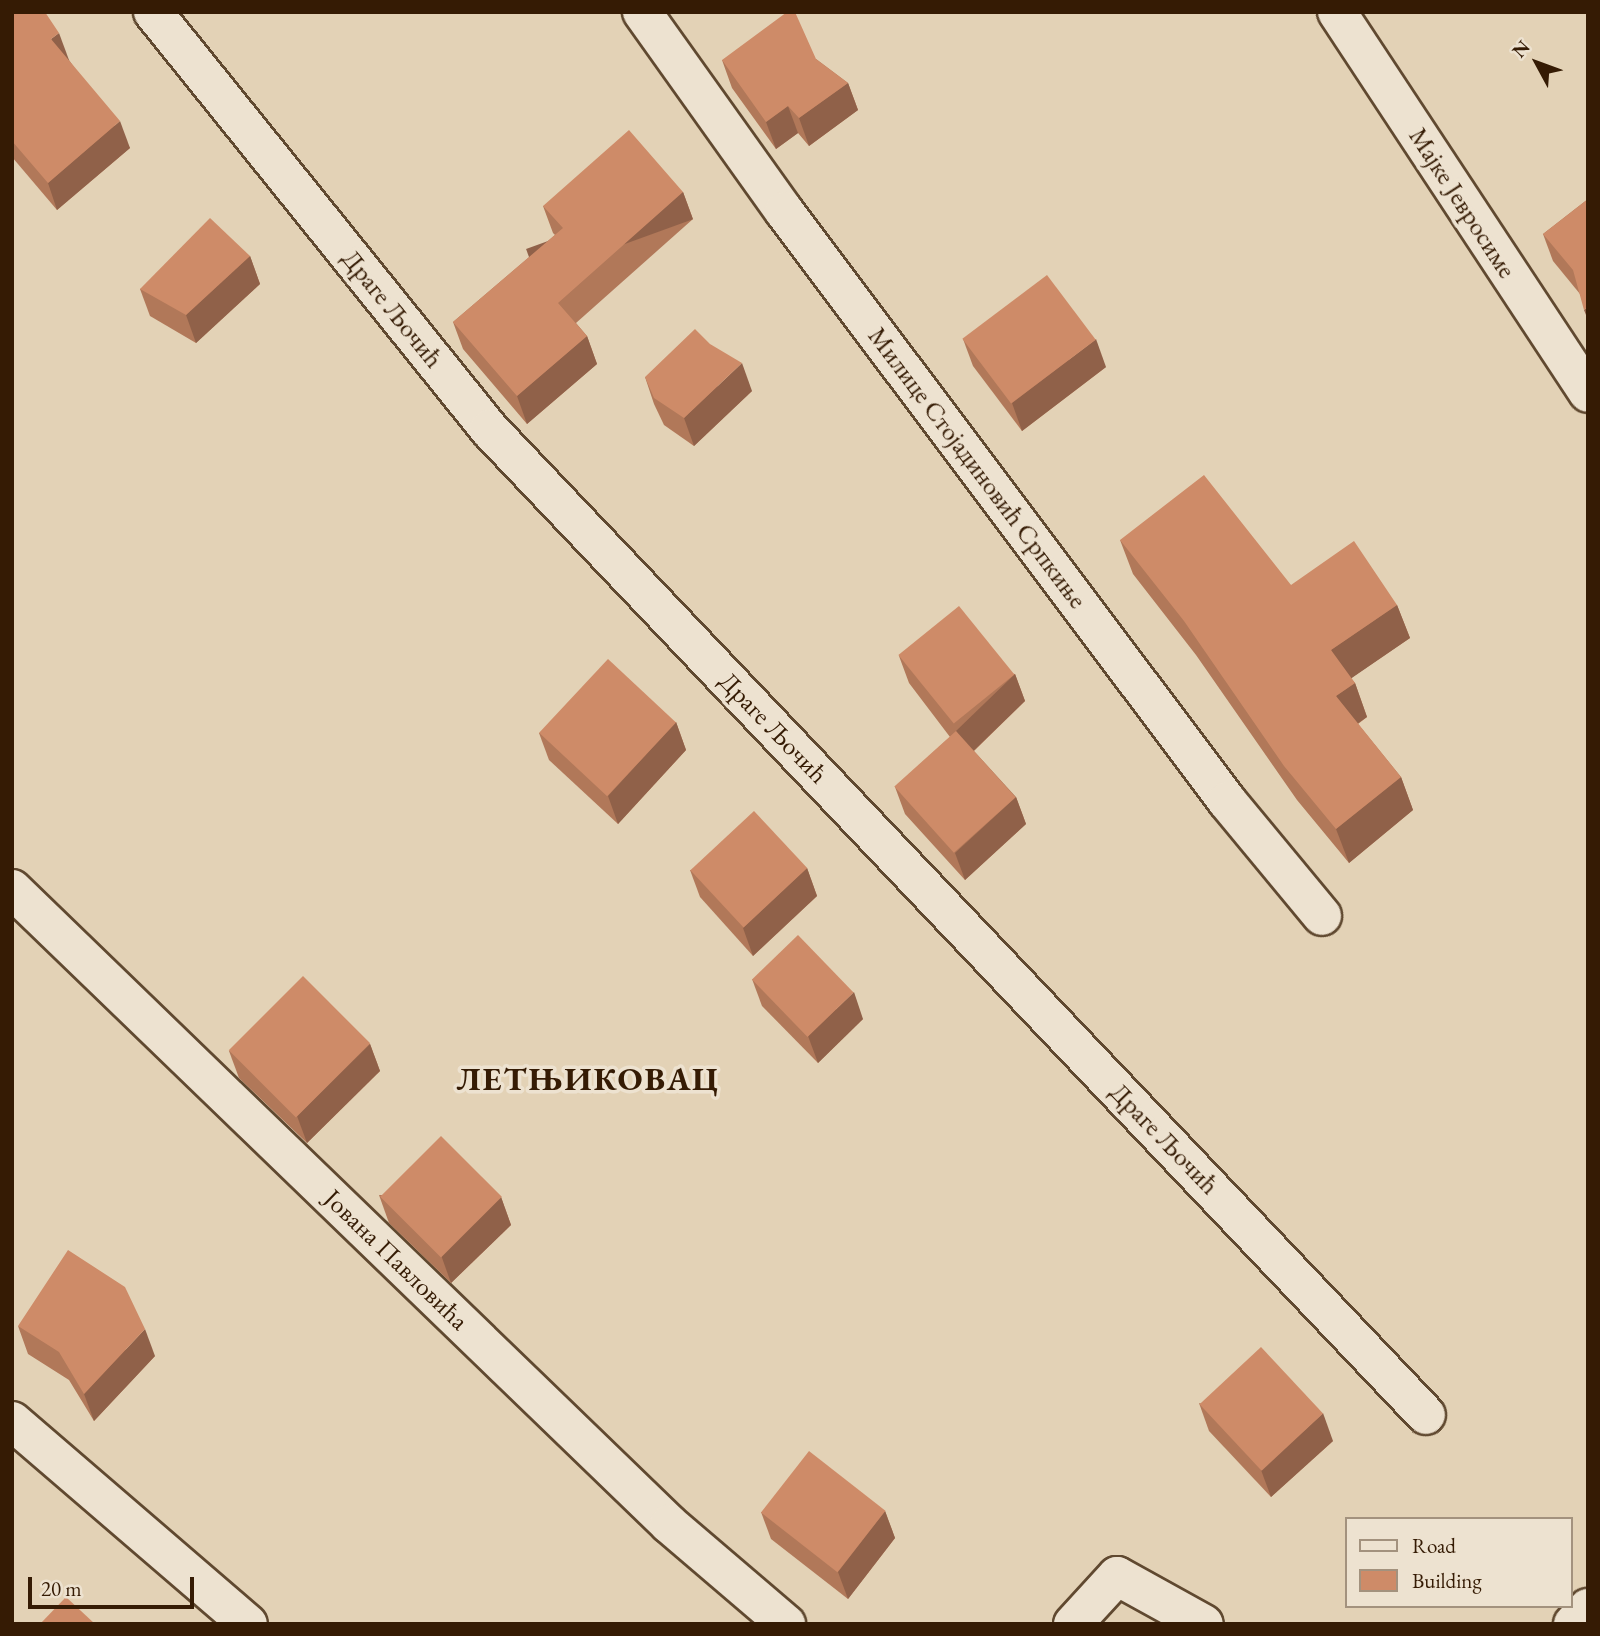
<!DOCTYPE html>
<html>
<head>
<meta charset="utf-8">
<style>
	body { margin:0 }
	#map { position:relative; width:1600px; height:1636px; overflow:hidden; background:#e3d2b6; font-family:"EB Garamond",serif }
	div>[style] { position:absolute }
	.roads { filter:drop-shadow(2px 0 #604930) drop-shadow(-2px 0 #604930) drop-shadow(0 2px #604930) drop-shadow(0 -2px #604930) }
	.minor>* { height:38px; margin:-19px; padding:0 19px; transform-origin:19px; border-radius:19px; background:#ede2d0 }
	.wall>* { inset:0; background:#b17859 }
	.shaded-wall>* { inset:0; background:#906149; transform-origin:0 0 }
	.building>* { inset:0; background:#ce8b68; transform-origin:0 0 }
	span { translate:-50% -50%; white-space:nowrap; text-align:center; line-height:1.15; -webkit-text-stroke:7px #ede2d0; paint-order:stroke }
	.street-label { font-size:26px; color:#351b04 }
	.district-label { font-size:33px; color:#351b04; font-weight:700; letter-spacing:2px }
	.frame { position:absolute; inset:0; border:14px solid #351b04; pointer-events:none }
	.legend { position:absolute; left:1345px; top:1517px; width:228px; height:91px; box-sizing:border-box; background:#ede2d0; border:2px solid #a3927e; margin:0; padding:9px 12px; list-style:none; font-size:21px; color:#351b04 }
	.legend li { display:flex; align-items:center; gap:14px; height:35px }
	.legend b { width:35px; border:2px solid #a3927e }
	.north { position:absolute; left:1502px; top:28px; width:70px; height:70px; -webkit-text-stroke:5px #ede2d0; paint-order:stroke; rotate:311deg; font-size:19px; font-weight:700; line-height:28px; text-align:center; color:#351b04 }
	.north::after { content:''; display:block; margin:auto; width:24px; height:32px; background:#351b04; clip-path:polygon(50% 0,100% 100%,50% 72%,0 100%) }
	.scale { position:absolute; left:28px; top:1577px; width:166px; height:32px; box-sizing:border-box; border:4px solid #351b04; border-top:0; padding-left:9px; font-size:21px; line-height:24px; white-space:nowrap; color:#351b04; -webkit-text-stroke:5px #ede2d0; paint-order:stroke }
</style>
</head>
<body>
<div id="map">
	<div class="roads">
		<div class="minor">
			<div style="left:153px;top:12px;width:536px;rotate:51.14deg"></div>
			<div style="left:489px;top:429px;width:1360px;rotate:46.46deg"></div>
			<div style="left:642px;top:12px;width:244px;rotate:54.5deg"></div>
			<div style="left:784px;top:211px;width:738px;rotate:53.1deg"></div>
			<div style="left:1227px;top:801px;width:149px;rotate:50.4deg"></div>
			<div style="left:1337px;top:12px;width:456px;rotate:56.6deg"></div>
			<div style="left:12px;top:889px;width:914px;rotate:44.02deg"></div>
			<div style="left:669px;top:1524px;width:154px;rotate:40.5deg"></div>
			<div style="left:12px;top:1421px;width:311px;rotate:40.7deg"></div>
			<div style="left:1073px;top:1624px;width:65px;rotate:-47.5deg"></div>
			<div style="left:1117px;top:1576px;width:99px;rotate:28.9deg"></div>
			<div style="left:1573px;top:1624px;width:22px;rotate:-47deg"></div>
		</div>
	</div>
	<div class="wall">
		<div style="clip-path:polygon(12px 12px,69px 60px,130px 148px,57px 210px,12px 157px)"></div>
		<div style="clip-path:polygon(816px 59px,848px 83px,858px 110px,809px 146px,798px 133px,776px 149px,732px 88px,722px 60px)"></div>
		<div style="clip-path:polygon(683px 192px,693px 219px,576px 323px,587px 336px,597px 364px,527px 424px,463px 349px,453px 322px,555px 235px,553px 233px,543px 206px)"></div>
		<div style="clip-path:polygon(1588px 199px,1580px 294px,1553px 261px,1543px 234px)"></div>
		<div style="clip-path:polygon(250px 256px,260px 284px,196px 343px,150px 316px,140px 289px)"></div>
		<div style="clip-path:polygon(963px 339px,1106px 367px,1022px 431px,973px 366px)"></div>
		<div style="clip-path:polygon(645px 377px,752px 391px,694px 446px,664px 425px,654px 404px)"></div>
		<div style="clip-path:polygon(1120px 540px,1291px 585px,1397px 605px,1410px 638px,1351px 678px,1355px 683px,1367px 717px,1358px 724px,1401px 777px,1413px 810px,1349px 863px,1297px 800px,1196px 655px,1133px 574px)"></div>
		<div style="clip-path:polygon(899px 656px,1015px 674px,1025px 701px,974px 751px,1016px 797px,1026px 824px,965px 880px,905px 814px,895px 787px,950px 737px,909px 683px)"></div>
		<div style="clip-path:polygon(676px 722px,686px 750px,618px 824px,549px 760px,539px 733px)"></div>
		<div style="clip-path:polygon(807px 868px,817px 896px,753px 956px,700px 897px,690px 870px)"></div>
		<div style="clip-path:polygon(752px 979px,863px 1019px,818px 1063px,762px 1006px)"></div>
		<div style="clip-path:polygon(370px 1044px,380px 1071px,307px 1143px,239px 1078px,229px 1051px)"></div>
		<div style="clip-path:polygon(379px 1195px,501px 1197px,511px 1225px,451px 1283px,389px 1223px)"></div>
		<div style="clip-path:polygon(18px 1326px,155px 1356px,94px 1421px,69px 1380px,28px 1354px)"></div>
		<div style="clip-path:polygon(1199px 1403px,1333px 1441px,1271px 1497px,1209px 1431px)"></div>
		<div style="clip-path:polygon(885px 1511px,895px 1538px,848px 1599px,771px 1539px,761px 1512px)"></div>
	</div>
	<div class="shaded-wall">
		<div style="clip-path:polygon(59px 33px,69px 60px,60px 66px,51px 39px)"></div>
		<div style="clip-path:polygon(848px 83px,858px 110px,809px 146px,799px 118px)"></div>
		<div style="clip-path:polygon(788px 106px,798px 133px,776px 149px,766px 122px)"></div>
		<div style="clip-path:polygon(120px 121px,130px 148px,57px 210px,48px 183px)"></div>
		<div style="left:683px;top:192px;width:29px;height:167px;rotate:70deg"></div>
		<div style="clip-path:polygon(250px 256px,260px 284px,196px 343px,186px 315px)"></div>
		<div style="clip-path:polygon(1588px 307px,1588px 320px,1584px 310px)"></div>
		<div style="clip-path:polygon(587px 336px,597px 364px,527px 424px,517px 396px)"></div>
		<div style="clip-path:polygon(1096px 339px,1106px 367px,1022px 431px,1012px 403px)"></div>
		<div style="clip-path:polygon(742px 363px,752px 391px,694px 446px,684px 418px)"></div>
		<div style="clip-path:polygon(1397px 605px,1410px 638px,1343px 684px,1331px 650px)"></div>
		<div style="clip-path:polygon(1015px 674px,1025px 701px,966px 758px,956px 731px)"></div>
		<div style="clip-path:polygon(1355px 683px,1367px 717px,1348px 730px,1336px 696px)"></div>
		<div style="clip-path:polygon(676px 722px,686px 750px,618px 824px,608px 796px)"></div>
		<div style="clip-path:polygon(1401px 777px,1413px 810px,1349px 863px,1336px 829px)"></div>
		<div style="clip-path:polygon(1016px 797px,1026px 824px,965px 880px,955px 853px)"></div>
		<div style="clip-path:polygon(807px 868px,817px 896px,753px 956px,743px 928px)"></div>
		<div style="clip-path:polygon(854px 992px,863px 1019px,818px 1063px,808px 1036px)"></div>
		<div style="clip-path:polygon(370px 1044px,380px 1071px,307px 1143px,297px 1116px)"></div>
		<div style="clip-path:polygon(501px 1197px,511px 1225px,451px 1283px,441px 1255px)"></div>
		<div style="clip-path:polygon(145px 1329px,155px 1356px,94px 1421px,84px 1394px)"></div>
		<div style="clip-path:polygon(1323px 1413px,1333px 1441px,1271px 1497px,1261px 1470px)"></div>
		<div style="clip-path:polygon(885px 1511px,895px 1538px,848px 1599px,838px 1572px)"></div>
	</div>
	<div class="building">
		<div style="clip-path:polygon(12px 12px,45px 12px,59px 33px,51px 39px,120px 121px,48px 183px,12px 141px)"></div>
		<div style="clip-path:polygon(787px 12px,795px 12px,816px 59px,848px 83px,799px 118px,788px 106px,766px 122px,722px 60px)"></div>
		<div style="clip-path:polygon(629px 130px,683px 192px,558px 303px,587px 336px,517px 396px,453px 322px,563px 228px,543px 206px)"></div>
		<div style="clip-path:polygon(1588px 199px,1588px 307px,1584px 310px,1573px 270px,1543px 234px)"></div>
		<div style="clip-path:polygon(210px 218px,250px 256px,186px 315px,140px 289px)"></div>
		<div style="left:1047px;top:275px;width:81px;height:106px;rotate:53deg"></div>
		<div style="clip-path:polygon(695px 329px,710px 344px,742px 363px,684px 418px,654px 398px,645px 377px)"></div>
		<div style="clip-path:polygon(1204px 475px,1291px 585px,1354px 541px,1397px 605px,1331px 650px,1355px 683px,1336px 696px,1401px 777px,1336px 829px,1284px 766px,1184px 621px,1120px 540px)"></div>
		<div style="left:959px;top:606px;width:88px;height:78px;rotate:51deg"></div>
		<div style="left:608px;top:659px;width:93px;height:101px;rotate:43deg"></div>
		<div style="left:956px;top:731px;width:89px;height:83px;rotate:48deg"></div>
		<div style="left:754px;top:811px;width:78px;height:87px;rotate:47deg"></div>
		<div style="left:798px;top:935px;width:80px;height:64px;rotate:46deg"></div>
		<div style="left:303px;top:976px;width:95px;height:105px;rotate:45deg"></div>
		<div style="left:441px;top:1136px;width:86px;height:86px;rotate:45deg"></div>
		<div style="clip-path:polygon(68px 1250px,125px 1287px,145px 1329px,84px 1394px,59px 1352px,18px 1326px)"></div>
		<div style="left:1261px;top:1347px;width:91px;height:84px;rotate:47deg"></div>
		<div style="left:809px;top:1451px;width:97px;height:78px;rotate:38deg"></div>
		<div style="clip-path:polygon(66px 1597px,95px 1624px,40px 1624px)"></div>
	</div>
	<div class="street-label">
		<span style="left:1462px;top:203px;rotate:57deg">Мајке Јевросиме</span>
		<span style="left:392px;top:309px;rotate:51deg">Драге Љочић</span>
		<span style="left:977px;top:468px;rotate:53deg">Милице Стојадиновић Српкиње</span>
		<span style="left:773px;top:728px;rotate:46deg">Драге Љочић</span>
		<span style="left:1164px;top:1139px;rotate:46deg">Драге Љочић</span>
		<span style="left:396px;top:1260px;rotate:44deg">Јована Павловића</span>
	</div>
	<div class="district-label">
		<span style="left:588px;top:1079px">ЛЕТЊИКОВАЦ</span>
	</div>
	<div class="frame"></div>
	<ul class="legend">
	<li><b style="height:9px;background:#ede2d0"></b>Road</li>
	<li><b style="height:19px;background:#ce8b68"></b>Building</li>
	</ul>
	<div class="north">N</div>
	<div class="scale">20 m</div>
</div>
</body>
</html>
